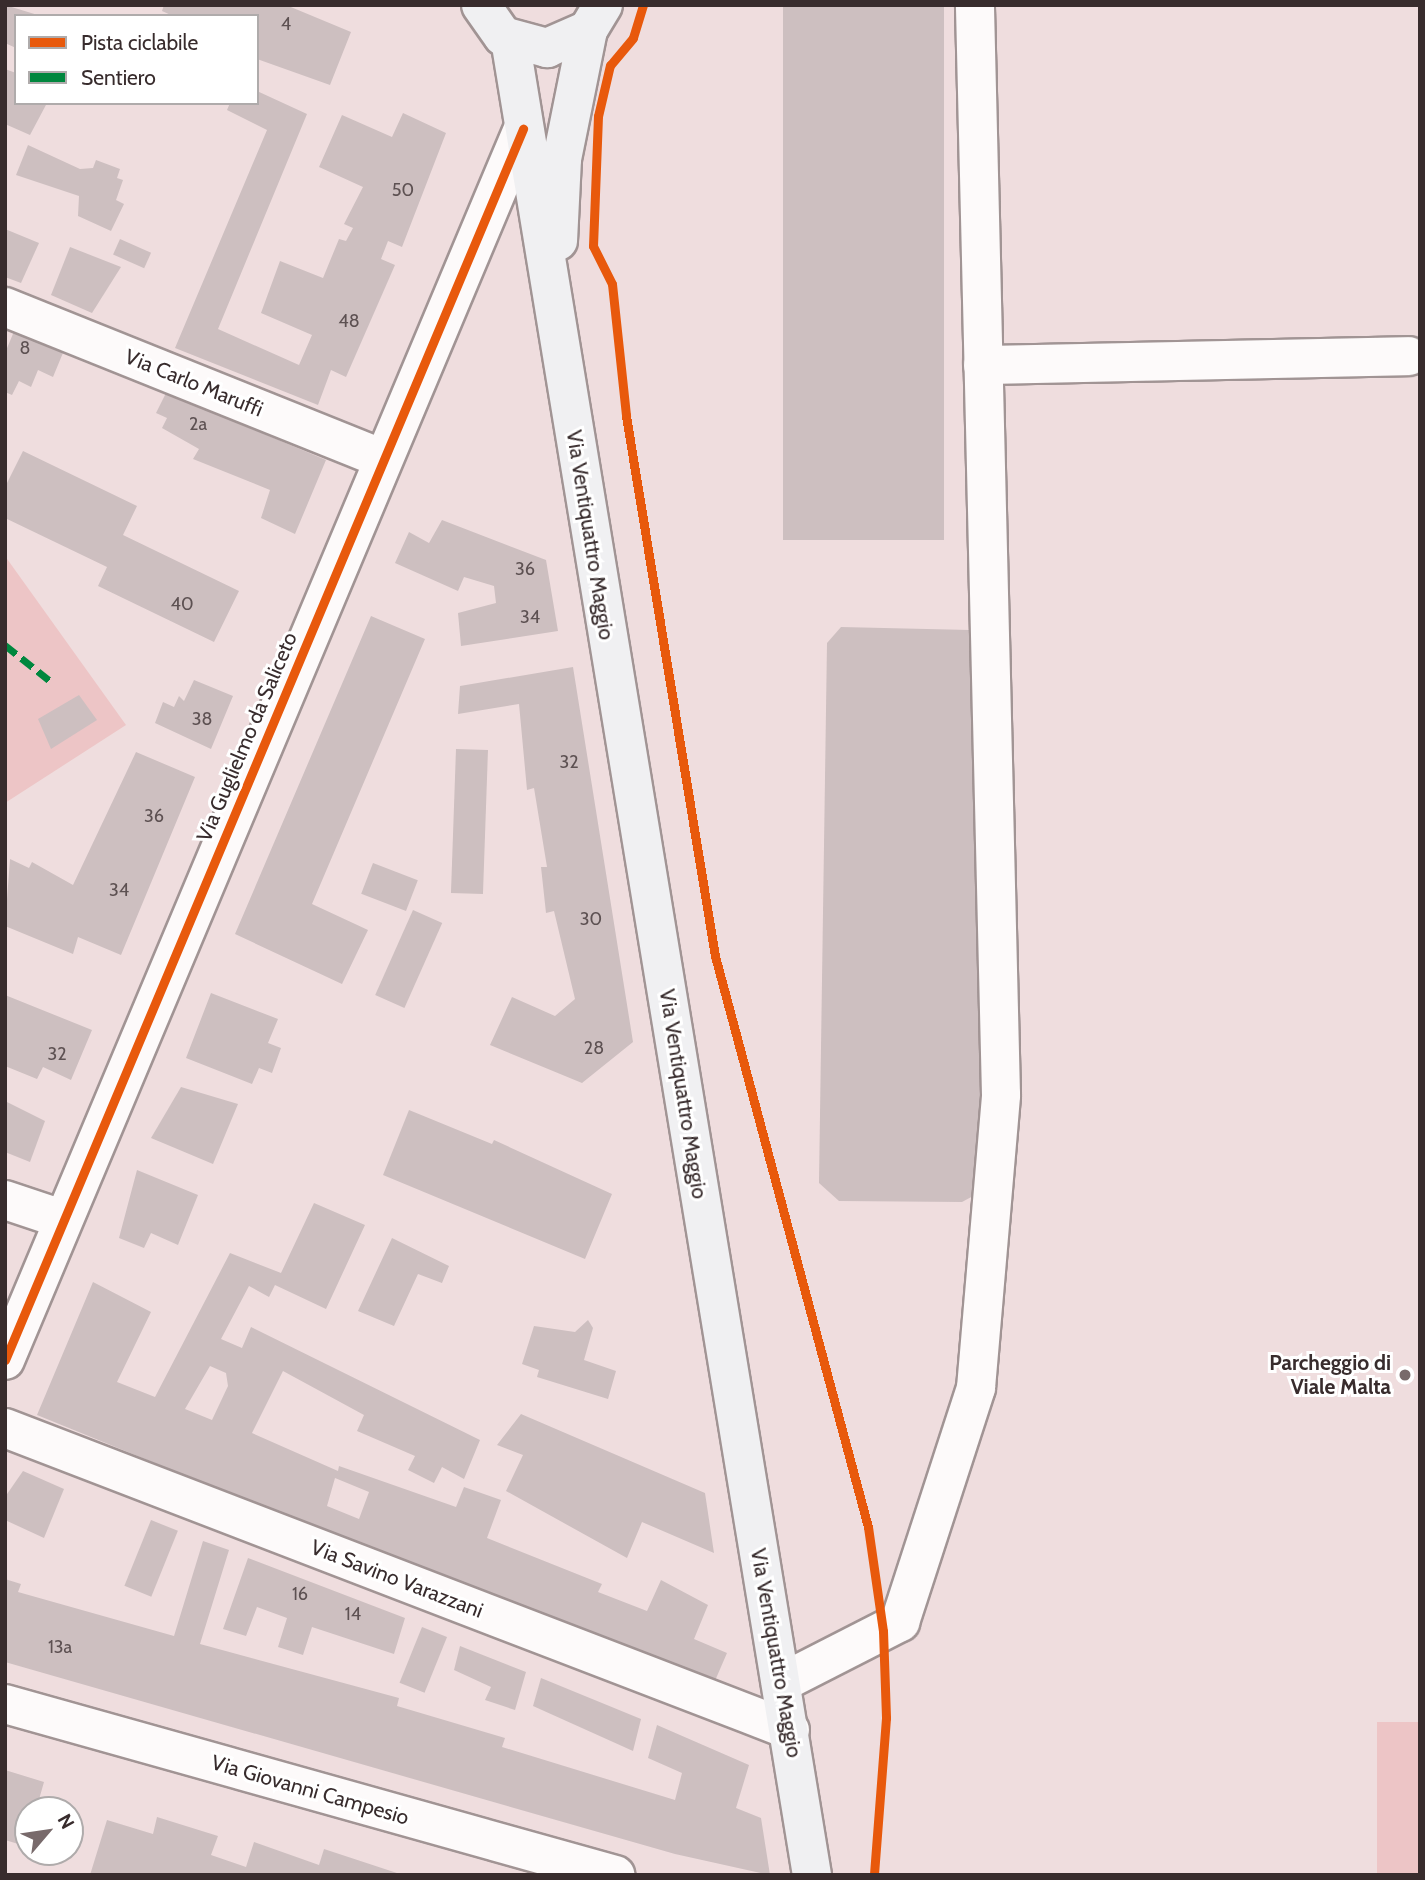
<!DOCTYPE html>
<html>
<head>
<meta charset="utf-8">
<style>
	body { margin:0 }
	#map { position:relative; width:1425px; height:1880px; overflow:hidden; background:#efddde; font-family:Cabin,sans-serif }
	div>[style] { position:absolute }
	.green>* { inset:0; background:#edc5c6; transform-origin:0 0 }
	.building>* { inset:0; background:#cdbfc0; transform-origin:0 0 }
	.roads { filter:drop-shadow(2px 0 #a19494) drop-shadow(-2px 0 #a19494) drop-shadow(0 2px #a19494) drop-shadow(0 -2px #a19494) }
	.minor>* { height:38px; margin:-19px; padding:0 19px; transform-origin:19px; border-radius:19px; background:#fdfafa }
	.major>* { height:38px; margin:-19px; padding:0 19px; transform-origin:19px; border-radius:19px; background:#f0f0f2 }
	.quiet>* { height:7px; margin-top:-3.5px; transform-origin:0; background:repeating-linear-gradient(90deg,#00873e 0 14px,transparent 0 21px) }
	.cycleway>* { height:9px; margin:-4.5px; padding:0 4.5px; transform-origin:4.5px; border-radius:4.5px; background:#e8590c }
	.dots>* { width:19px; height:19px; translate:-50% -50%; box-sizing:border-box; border:4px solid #fff; border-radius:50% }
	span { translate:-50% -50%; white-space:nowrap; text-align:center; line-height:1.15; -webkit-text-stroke:6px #fff; paint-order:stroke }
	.number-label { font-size:18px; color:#5d5152 }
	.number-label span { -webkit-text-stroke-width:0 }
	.street-label { font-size:21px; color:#382c2d }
	.poi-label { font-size:21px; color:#382c2d; font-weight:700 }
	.right { translate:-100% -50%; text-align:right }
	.frame { position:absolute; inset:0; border:7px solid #382c2d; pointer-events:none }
	.legend { position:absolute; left:14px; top:14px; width:245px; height:91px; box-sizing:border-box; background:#fff; border:2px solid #afabab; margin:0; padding:9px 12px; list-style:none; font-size:21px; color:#382c2d }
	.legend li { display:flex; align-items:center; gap:14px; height:35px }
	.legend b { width:35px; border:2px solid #afabab }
	.north { position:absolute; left:14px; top:1796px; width:70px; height:70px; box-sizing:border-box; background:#fff; border:2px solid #afabab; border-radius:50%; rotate:61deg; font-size:19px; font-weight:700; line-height:28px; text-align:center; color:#382c2d }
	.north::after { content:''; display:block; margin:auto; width:24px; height:32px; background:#786a6b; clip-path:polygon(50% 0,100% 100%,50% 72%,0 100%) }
</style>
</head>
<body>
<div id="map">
	<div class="green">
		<div style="clip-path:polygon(5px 556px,126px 725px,5px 803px)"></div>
		<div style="left:1377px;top:1722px;width:43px;height:153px"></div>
	</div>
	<div class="building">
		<div style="clip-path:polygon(5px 5px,41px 16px,16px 16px,16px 48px,5px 43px)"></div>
		<div style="clip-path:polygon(164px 5px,286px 5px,351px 32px,330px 85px,257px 59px,257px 16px,173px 16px,162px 11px)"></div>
		<div style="left:783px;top:5px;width:161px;height:535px"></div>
		<div style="clip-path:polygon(5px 69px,16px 73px,16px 103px,47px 103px,30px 135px,5px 124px)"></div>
		<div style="clip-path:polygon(257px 91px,307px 114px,218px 329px,299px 365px,312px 335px,261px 313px,280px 261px,323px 278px,339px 239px,346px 241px,353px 228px,344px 224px,363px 187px,319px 167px,342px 115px,392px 137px,403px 113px,446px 133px,402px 247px,388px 241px,381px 259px,395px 265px,346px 377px,331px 370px,318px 405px,175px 348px,267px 130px,227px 110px,230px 103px,257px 103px)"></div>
		<div style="clip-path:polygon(28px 145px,80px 169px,93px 168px,96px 160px,120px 169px,117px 178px,123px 180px,116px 200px,124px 204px,111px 231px,78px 216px,79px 196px,16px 175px)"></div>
		<div style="clip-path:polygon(5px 229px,39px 243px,21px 283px,5px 277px)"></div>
		<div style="left:120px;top:239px;width:34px;height:17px;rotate:24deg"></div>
		<div style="clip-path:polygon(70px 247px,121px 267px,92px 313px,51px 295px)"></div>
		<div style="clip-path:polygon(15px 329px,65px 348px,53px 377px,38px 370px,31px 387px,19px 381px,12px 395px,5px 392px,5px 353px)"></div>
		<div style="clip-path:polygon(166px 393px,326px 460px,295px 534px,261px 518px,270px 490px,193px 459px,199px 449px,162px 428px,167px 418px,156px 413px)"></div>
		<div style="clip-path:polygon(23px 451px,137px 506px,123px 535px,239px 591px,214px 642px,98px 586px,107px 567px,5px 518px,5px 487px)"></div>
		<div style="clip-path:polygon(442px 520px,546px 560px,558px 631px,461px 646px,458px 613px,496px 603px,494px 586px,464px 577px,458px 591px,395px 563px,409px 532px,429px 543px)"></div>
		<div style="clip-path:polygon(371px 616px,425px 639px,312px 904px,368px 930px,342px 984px,235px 934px)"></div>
		<div style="clip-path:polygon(841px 627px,970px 630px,987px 649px,981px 1165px,975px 1195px,962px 1202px,839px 1201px,819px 1183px,827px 643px)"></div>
		<div style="clip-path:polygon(573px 667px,633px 1042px,582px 1083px,490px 1045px,512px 997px,555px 1016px,575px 999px,554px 911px,546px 913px,541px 867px,547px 867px,534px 788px,527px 790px,519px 704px,458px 714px,460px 686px)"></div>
		<div style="clip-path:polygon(194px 680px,233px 696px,211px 749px,155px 723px,163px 702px,174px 707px,179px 696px,184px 701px)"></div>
		<div style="clip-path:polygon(79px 695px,97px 720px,51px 749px,38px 719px)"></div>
		<div style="left:456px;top:749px;width:32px;height:144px;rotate:2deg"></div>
		<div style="clip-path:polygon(136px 752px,195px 777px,121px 955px,78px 937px,73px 954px,5px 926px,10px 859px,29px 868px,32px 862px,73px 885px)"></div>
		<div style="left:373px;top:863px;width:48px;height:33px;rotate:21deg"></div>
		<div style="left:413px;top:910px;width:32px;height:93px;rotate:24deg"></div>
		<div style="clip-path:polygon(211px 993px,278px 1019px,268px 1043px,281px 1048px,272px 1073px,259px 1068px,252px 1084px,186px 1058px)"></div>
		<div style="clip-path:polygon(5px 995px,92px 1030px,71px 1080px,43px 1067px,37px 1079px,5px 1066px)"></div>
		<div style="clip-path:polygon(181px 1087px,238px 1104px,213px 1164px,151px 1138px)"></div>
		<div style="clip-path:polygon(5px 1101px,45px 1121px,30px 1162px,5px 1152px)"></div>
		<div style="clip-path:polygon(409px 1110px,492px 1144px,494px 1140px,612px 1194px,585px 1259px,383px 1175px)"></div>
		<div style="clip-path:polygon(137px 1170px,198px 1195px,178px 1245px,151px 1233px,144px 1248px,119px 1238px)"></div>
		<div style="clip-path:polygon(evenodd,314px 1203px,365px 1225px,326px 1309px,275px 1285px,269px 1297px,249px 1286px,221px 1339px,242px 1348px,251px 1327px,480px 1440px,464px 1479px,442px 1467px,434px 1483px,408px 1470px,415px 1456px,357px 1431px,364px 1415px,283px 1371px,252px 1433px,338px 1471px,339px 1466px,456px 1507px,464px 1487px,501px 1500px,487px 1538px,602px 1584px,598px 1592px,647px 1611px,661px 1580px,708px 1605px,694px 1639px,727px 1653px,711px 1690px,37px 1415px,93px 1282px,151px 1312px,117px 1382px,155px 1397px,230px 1253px,281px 1273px,314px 1203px,210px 1366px,226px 1373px,228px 1386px,212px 1420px,185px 1409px,210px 1366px,314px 1203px,335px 1478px,369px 1492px,359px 1519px,327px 1506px,335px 1478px)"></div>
		<div style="clip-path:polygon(392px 1238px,449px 1266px,442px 1283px,418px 1274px,394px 1326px,358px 1311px)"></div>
		<div style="clip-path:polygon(588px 1320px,593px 1328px,584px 1360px,616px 1371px,608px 1399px,537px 1377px,539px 1370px,522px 1364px,534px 1326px,575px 1332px)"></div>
		<div style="clip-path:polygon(521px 1414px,705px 1493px,714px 1553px,642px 1522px,627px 1558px,506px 1491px,523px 1455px,497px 1445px)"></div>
		<div style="clip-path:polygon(23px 1471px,64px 1489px,44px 1538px,5px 1520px,5px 1497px)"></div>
		<div style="left:151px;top:1520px;width:29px;height:71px;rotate:22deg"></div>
		<div style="clip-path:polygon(203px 1541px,229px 1550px,200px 1644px,399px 1698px,397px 1706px,505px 1738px,502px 1747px,675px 1800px,682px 1773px,648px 1758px,657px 1725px,749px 1765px,736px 1808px,761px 1818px,770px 1875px,675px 1854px,5px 1662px,5px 1579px,21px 1584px,18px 1592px,174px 1636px)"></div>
		<div style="clip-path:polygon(248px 1558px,405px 1618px,394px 1654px,312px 1627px,303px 1655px,278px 1647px,287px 1618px,257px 1607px,246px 1636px,223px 1629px)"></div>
		<div style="left:422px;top:1627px;width:27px;height:60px;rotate:22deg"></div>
		<div style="clip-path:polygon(460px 1646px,526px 1672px,515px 1710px,485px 1700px,491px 1687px,454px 1670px)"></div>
		<div style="clip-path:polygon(541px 1678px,641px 1719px,633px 1751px,533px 1706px)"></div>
		<div style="clip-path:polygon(5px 1770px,44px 1782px,36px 1810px,28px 1810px,25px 1846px,5px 1840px)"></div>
		<div style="clip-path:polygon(157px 1817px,218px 1836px,211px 1855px,246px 1867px,254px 1842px,319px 1865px,324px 1849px,403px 1875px,90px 1875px,107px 1820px,153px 1834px)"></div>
	</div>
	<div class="roads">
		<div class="minor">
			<div style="left:5px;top:307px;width:407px;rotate:21.9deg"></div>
			<div style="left:983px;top:365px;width:426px;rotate:-1.2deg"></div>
			<div style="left:5px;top:1200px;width:60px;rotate:18.4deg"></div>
			<div style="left:5px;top:1360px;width:1336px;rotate:-67.18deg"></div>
			<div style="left:5px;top:1428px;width:841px;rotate:21.04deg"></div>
			<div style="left:781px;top:1683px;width:134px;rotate:-27.1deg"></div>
			<div style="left:900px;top:1622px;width:246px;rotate:-72deg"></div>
			<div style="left:976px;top:1388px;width:294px;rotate:-85.1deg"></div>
			<div style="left:1001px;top:1095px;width:1090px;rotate:-91.37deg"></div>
			<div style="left:5px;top:1704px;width:634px;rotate:15.66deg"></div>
		</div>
		<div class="major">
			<div style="left:481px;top:5px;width:38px;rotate:55deg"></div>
			<div style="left:503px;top:36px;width:46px;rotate:15.3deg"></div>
			<div style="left:547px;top:48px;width:45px;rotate:-23.7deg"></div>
			<div style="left:588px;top:30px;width:29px;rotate:-59deg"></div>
			<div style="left:510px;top:39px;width:1861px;rotate:80.66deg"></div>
			<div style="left:558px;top:241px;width:82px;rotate:-87.2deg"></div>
			<div style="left:562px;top:159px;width:132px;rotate:-78.6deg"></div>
		</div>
	</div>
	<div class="quiet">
		<div style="left:5px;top:645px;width:61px;rotate:38.4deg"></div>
	</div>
	<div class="cycleway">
		<div style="left:643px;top:5px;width:34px;rotate:107deg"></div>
		<div style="left:633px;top:38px;width:35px;rotate:130deg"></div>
		<div style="left:610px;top:65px;width:52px;rotate:103.2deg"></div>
		<div style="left:598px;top:116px;width:130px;rotate:92.2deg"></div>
		<div style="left:593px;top:246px;width:42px;rotate:63.4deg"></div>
		<div style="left:612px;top:284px;width:133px;rotate:83.9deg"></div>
		<div style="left:626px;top:416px;width:547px;rotate:80.64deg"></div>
		<div style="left:715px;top:956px;width:591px;rotate:75deg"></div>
		<div style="left:868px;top:1527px;width:105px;rotate:81.8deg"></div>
		<div style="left:883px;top:1631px;width:87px;rotate:88deg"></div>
		<div style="left:886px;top:1718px;width:157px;rotate:94.4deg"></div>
		<div style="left:5px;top:1360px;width:1336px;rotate:-67.18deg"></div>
	</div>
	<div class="dots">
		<div style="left:1405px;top:1375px;background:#786a6b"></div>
	</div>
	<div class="number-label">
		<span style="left:286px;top:24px">4</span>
		<span style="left:403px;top:190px">50</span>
		<span style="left:349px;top:321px">48</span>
		<span style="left:25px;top:348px">8</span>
		<span style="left:198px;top:424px">2a</span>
		<span style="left:525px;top:569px">36</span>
		<span style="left:182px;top:604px">40</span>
		<span style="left:530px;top:617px">34</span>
		<span style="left:202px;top:719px">38</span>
		<span style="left:569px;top:762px">32</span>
		<span style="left:154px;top:816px">36</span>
		<span style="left:119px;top:890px">34</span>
		<span style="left:591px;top:919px">30</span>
		<span style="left:594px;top:1048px">28</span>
		<span style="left:57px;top:1054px">32</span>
		<span style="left:300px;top:1594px">16</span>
		<span style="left:353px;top:1614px">14</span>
		<span style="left:60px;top:1647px">13a</span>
	</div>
	<div class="street-label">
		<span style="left:194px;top:383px;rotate:22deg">Via Carlo Maruffi</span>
		<span style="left:590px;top:535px;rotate:81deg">Via Ventiquattro Maggio</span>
		<span style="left:247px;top:737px;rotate:-67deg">Via Guglielmo da Saliceto</span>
		<span style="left:683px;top:1094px;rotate:81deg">Via Ventiquattro Maggio</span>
		<span style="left:397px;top:1579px;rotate:21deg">Via Savino Varazzani</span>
		<span style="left:776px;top:1653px;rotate:80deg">Via Ventiquattro Maggio</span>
		<span style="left:310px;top:1790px;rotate:16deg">Via Giovanni Campesio</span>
	</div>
	<div class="poi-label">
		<span class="right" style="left:1391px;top:1375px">Parcheggio di<br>Viale Malta</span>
	</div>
	<div class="frame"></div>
	<ul class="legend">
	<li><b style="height:9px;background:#e8590c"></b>Pista ciclabile</li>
	<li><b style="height:9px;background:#00873e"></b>Sentiero</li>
	</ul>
	<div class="north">N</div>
</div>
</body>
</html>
